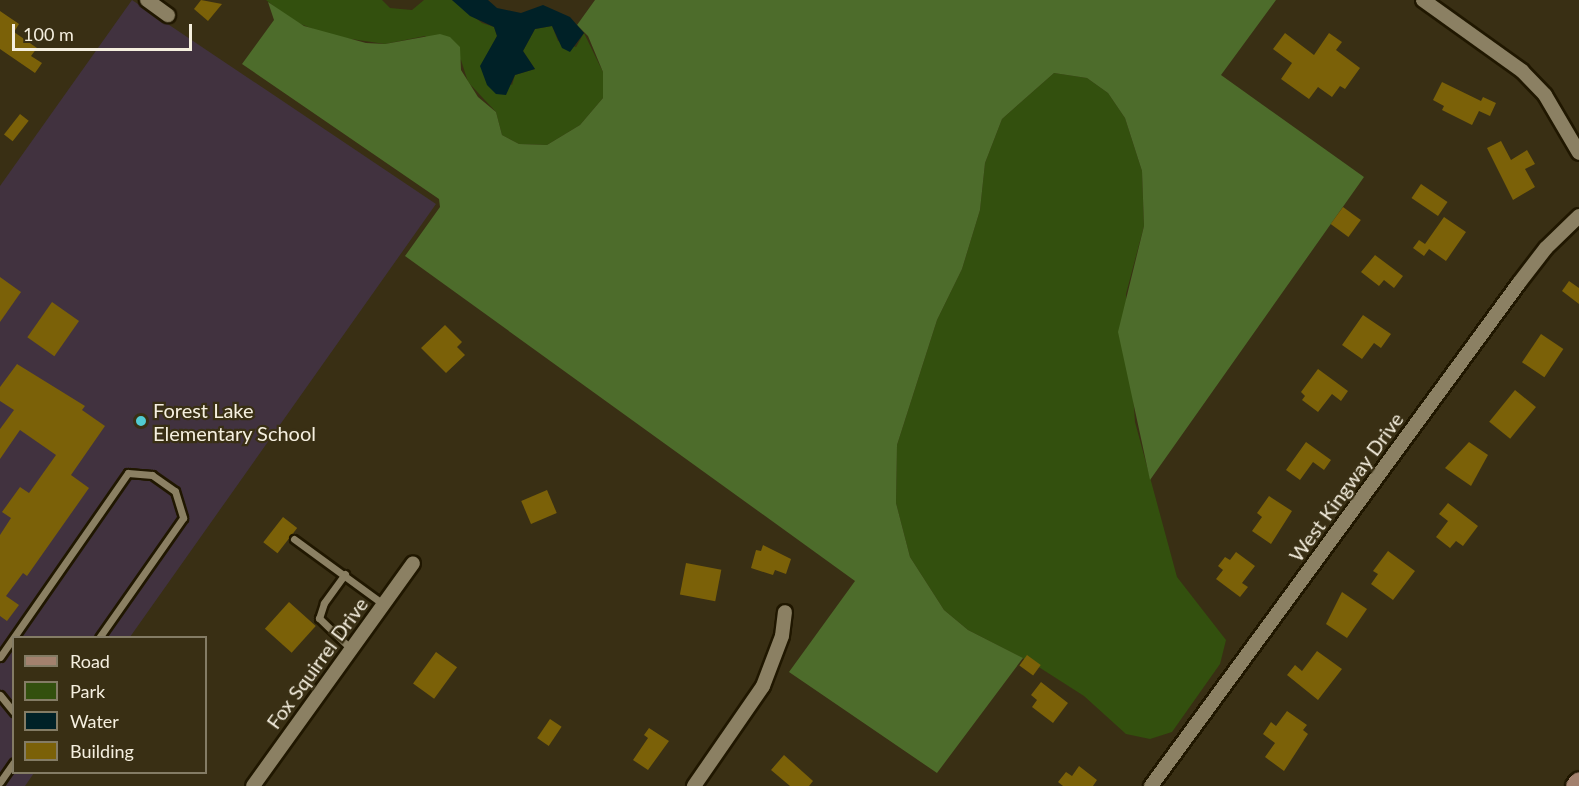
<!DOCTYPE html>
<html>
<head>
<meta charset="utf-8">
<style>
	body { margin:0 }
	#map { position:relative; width:1579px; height:786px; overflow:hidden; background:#392f14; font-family:Lato,sans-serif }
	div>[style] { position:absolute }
	.education>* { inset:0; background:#41323f }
	.green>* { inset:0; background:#33500e }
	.forest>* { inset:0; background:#4d6c2b }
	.water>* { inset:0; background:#002127 }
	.building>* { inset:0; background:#7b6108; transform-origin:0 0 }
	.roads { filter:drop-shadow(2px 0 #201700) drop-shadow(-2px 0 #201700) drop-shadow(0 2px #201700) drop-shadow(0 -2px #201700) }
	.service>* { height:7px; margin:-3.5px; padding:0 3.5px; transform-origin:3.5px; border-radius:3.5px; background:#8b8063 }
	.minor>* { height:14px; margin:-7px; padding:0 7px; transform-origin:7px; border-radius:7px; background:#8b8063 }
	.secondary>* { height:18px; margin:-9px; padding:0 9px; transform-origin:9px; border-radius:9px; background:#a3816e }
	.dots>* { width:16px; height:16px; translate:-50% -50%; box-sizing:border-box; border:3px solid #392f14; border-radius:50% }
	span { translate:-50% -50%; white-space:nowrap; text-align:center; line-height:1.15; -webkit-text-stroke:4.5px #392f14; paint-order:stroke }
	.poi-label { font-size:20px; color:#f5efdf }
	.left { translate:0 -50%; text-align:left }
	.street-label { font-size:20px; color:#f5efdf }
	.legend { position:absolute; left:12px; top:636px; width:195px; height:138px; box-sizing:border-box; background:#392f14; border:2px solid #847c65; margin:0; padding:8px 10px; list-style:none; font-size:18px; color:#f5efdf }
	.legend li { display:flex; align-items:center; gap:12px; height:30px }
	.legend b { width:30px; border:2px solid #847c65 }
	.scale { position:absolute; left:12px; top:24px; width:180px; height:27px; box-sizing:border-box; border:3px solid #f5efdf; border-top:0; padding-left:8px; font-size:18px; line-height:21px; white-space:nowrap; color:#f5efdf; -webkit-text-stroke:4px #392f14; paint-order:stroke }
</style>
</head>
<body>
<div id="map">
	<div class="education">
		<div style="clip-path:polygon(132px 0,436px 204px,130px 637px,14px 638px,14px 772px,34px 773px,25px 786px,0 786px,0 186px)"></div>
	</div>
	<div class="green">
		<div style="clip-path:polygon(266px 0,382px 0,390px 8px,412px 10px,424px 0,452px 0,482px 23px,494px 27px,497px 36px,481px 66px,512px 85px,515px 75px,535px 69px,523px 51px,535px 29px,552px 26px,558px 41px,576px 47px,584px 33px,603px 72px,603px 98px,580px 125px,547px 145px,519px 144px,502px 135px,496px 112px,468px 82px,461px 60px,425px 36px,385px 44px,331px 36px,293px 21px)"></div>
		<div style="clip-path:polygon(1054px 73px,1087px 78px,1108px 93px,1125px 118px,1142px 171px,1144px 226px,1126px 294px,1135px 422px,1177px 577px,1226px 640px,1220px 664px,1172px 732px,1150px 739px,1126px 734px,1084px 696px,1034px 664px,968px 630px,944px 610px,910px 557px,896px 503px,897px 445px,937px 320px,962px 269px,980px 210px,985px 163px,1002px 119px)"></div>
	</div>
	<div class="forest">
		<div style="clip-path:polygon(595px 0,1276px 0,1221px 75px,1364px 177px,1150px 480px,1118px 332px,1144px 226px,1142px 171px,1125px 118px,1108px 93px,1087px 78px,1054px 73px,1002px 119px,985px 163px,980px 210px,962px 269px,937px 320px,897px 445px,896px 503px,910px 557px,944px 610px,968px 630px,1023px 658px,937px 773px,789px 672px,855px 581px,405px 256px,440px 207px,439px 199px,242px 64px,274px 20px,268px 2px,304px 26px,366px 43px,385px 44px,440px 34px,450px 37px,460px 47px,461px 70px,478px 97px,496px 112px,502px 135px,519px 144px,547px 145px,580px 125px,603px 98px,603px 72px,588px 36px,577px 25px)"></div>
	</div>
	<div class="water">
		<div style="clip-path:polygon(452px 0,488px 0,497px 8px,521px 13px,543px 5px,570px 17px,584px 33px,570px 52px,562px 48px,552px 26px,535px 29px,523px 51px,535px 69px,515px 75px,506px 95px,496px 94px,487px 85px,480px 66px,497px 36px,494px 27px,470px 16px)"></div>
	</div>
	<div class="building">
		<div style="clip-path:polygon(201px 0,222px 4px,208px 21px,194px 9px)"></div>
		<div style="clip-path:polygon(0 11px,19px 24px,14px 32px,37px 48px,31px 56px,42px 63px,35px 73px,0 49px)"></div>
		<div style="clip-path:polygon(1285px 33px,1314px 55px,1329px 33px,1342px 42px,1336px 50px,1360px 68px,1345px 89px,1340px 86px,1332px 97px,1318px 87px,1309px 99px,1281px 79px,1292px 63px,1273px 49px)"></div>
		<div style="clip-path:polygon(1442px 82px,1481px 101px,1483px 97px,1496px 103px,1490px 116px,1479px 111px,1472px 125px,1442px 110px,1444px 106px,1433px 100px)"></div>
		<div style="left:20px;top:114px;width:11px;height:26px;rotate:38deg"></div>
		<div style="clip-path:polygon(1501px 141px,1511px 160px,1527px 150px,1535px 164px,1525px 169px,1535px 187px,1513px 200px,1487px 148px)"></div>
		<div style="left:1421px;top:184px;width:32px;height:17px;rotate:34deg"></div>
		<div style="left:1343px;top:207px;width:22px;height:21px;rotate:36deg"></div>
		<div style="clip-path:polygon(1444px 217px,1466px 232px,1446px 261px,1429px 249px,1424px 256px,1413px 248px,1419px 240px,1425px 244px)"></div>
		<div style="clip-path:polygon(1375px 255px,1403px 276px,1394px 288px,1384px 280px,1379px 286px,1361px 272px)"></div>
		<div style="clip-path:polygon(0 277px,21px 292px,0 322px)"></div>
		<div style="clip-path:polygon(1569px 281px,1579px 288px,1579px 304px,1562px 291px)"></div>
		<div style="left:52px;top:302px;width:33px;height:43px;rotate:35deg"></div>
		<div style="clip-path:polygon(1363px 315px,1391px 334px,1381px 348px,1374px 343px,1362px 359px,1342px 345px)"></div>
		<div style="clip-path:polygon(445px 325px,462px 342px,457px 347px,465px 355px,446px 373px,421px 348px)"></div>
		<div style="left:1541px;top:334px;width:27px;height:34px;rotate:34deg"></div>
		<div style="clip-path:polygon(17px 364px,85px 406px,82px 410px,105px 426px,71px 475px,89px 488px,27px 576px,23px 573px,6px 596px,19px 605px,7px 621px,0 616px,0 535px,11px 518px,2px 512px,20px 487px,29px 493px,56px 455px,20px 430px,0 459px,0 429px,14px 410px,0 401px,0 387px)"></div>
		<div style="clip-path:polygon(1318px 369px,1348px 391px,1341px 401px,1332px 394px,1318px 412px,1302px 400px,1305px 396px,1301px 392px)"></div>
		<div style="left:1515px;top:390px;width:27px;height:41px;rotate:39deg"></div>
		<div style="clip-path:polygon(1306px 442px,1331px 460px,1324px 470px,1313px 462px,1300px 480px,1286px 470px)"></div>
		<div style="clip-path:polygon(1469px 442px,1488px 455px,1471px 486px,1445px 468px)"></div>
		<div style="left:547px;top:490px;width:25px;height:28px;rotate:67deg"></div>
		<div style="clip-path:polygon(1269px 496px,1292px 511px,1271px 544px,1252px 531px,1262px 517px,1257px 513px)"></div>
		<div style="clip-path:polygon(1448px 503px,1478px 526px,1463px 546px,1456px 541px,1450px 548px,1436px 537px,1448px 521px,1439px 514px)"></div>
		<div style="left:283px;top:517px;width:18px;height:32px;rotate:38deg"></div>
		<div style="clip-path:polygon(763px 545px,791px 559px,786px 574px,775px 570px,773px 575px,751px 568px,756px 550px,761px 551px)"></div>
		<div style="clip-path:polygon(1388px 551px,1415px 571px,1393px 600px,1371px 584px,1378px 574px,1373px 571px)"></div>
		<div style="clip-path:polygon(1236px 552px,1255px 566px,1242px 583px,1248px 587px,1240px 597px,1216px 579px,1223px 570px,1218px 566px,1225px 557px,1230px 560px)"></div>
		<div style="left:686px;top:563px;width:36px;height:32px;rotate:11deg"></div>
		<div style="clip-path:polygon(1342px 592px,1367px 609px,1347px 638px,1326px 624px)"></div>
		<div style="left:289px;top:602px;width:36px;height:36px;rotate:42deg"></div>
		<div style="clip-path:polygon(1317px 651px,1342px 669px,1318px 700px,1287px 675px,1295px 665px,1302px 671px)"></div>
		<div style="left:436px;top:652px;width:26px;height:39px;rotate:36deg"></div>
		<div style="left:1027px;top:655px;width:17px;height:13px;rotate:36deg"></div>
		<div style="clip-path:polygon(1041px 682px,1068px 703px,1053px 723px,1032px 707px,1037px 700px,1031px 695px)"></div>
		<div style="clip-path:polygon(1287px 711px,1307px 725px,1303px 730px,1308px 734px,1284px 771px,1265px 757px,1275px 743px,1263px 734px,1271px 722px,1276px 726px)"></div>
		<div style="left:550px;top:719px;width:14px;height:23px;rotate:34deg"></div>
		<div style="clip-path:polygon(649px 728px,669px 741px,648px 770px,633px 760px,648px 738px,644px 735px)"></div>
		<div style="clip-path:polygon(784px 755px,813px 781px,809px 786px,790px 786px,771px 770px)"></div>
		<div style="clip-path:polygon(1079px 766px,1097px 780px,1093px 786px,1063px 786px,1058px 782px,1066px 772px,1072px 776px)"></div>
	</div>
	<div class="roads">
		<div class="service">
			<div style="left:294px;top:539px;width:110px;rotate:36.1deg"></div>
			<div style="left:345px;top:574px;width:36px;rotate:126deg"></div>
			<div style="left:324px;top:603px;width:16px;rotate:108deg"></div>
			<div style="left:319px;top:618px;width:45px;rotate:44.1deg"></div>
			<div style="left:0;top:657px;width:224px;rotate:-55.2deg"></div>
			<div style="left:128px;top:473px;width:24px;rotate:5deg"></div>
			<div style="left:152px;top:475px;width:28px;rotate:35deg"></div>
			<div style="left:175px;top:491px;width:28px;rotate:73deg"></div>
			<div style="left:183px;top:518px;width:146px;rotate:125deg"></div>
			<div style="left:0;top:695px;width:22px;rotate:51deg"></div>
			<div style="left:0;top:782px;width:24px;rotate:-55deg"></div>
		</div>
		<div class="minor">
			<div style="left:147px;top:0;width:26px;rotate:36deg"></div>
			<div style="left:1423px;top:0;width:122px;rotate:35.6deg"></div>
			<div style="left:1522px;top:71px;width:33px;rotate:46deg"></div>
			<div style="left:1545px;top:95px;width:67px;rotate:59.6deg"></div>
			<div style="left:253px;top:786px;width:274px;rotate:-54.3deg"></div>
			<div style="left:694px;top:786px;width:121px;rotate:-55.4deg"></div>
			<div style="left:763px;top:686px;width:53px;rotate:-69.2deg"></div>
			<div style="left:782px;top:636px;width:24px;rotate:-83deg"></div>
			<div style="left:1151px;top:786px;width:623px;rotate:-53.81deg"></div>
			<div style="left:1519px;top:283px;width:44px;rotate:-52.4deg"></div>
			<div style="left:1546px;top:248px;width:46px;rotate:-44.1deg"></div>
		</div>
		<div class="secondary">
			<div style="left:1575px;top:786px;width:6px;rotate:-51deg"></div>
		</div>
	</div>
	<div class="dots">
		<div style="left:141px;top:421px;background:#51ccd2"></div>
	</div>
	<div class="poi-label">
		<span class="left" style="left:153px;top:422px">Forest Lake<br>Elementary School</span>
	</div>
	<div class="street-label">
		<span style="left:1346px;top:487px;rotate:-54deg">West Kingway Drive</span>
		<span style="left:317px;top:663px;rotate:-54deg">Fox Squirrel Drive</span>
	</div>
	<ul class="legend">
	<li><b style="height:8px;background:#a3816e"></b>Road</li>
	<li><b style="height:16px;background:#33500e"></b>Park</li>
	<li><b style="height:16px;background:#002127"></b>Water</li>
	<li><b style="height:16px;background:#7b6108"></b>Building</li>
	</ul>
	<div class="scale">100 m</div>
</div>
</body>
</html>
